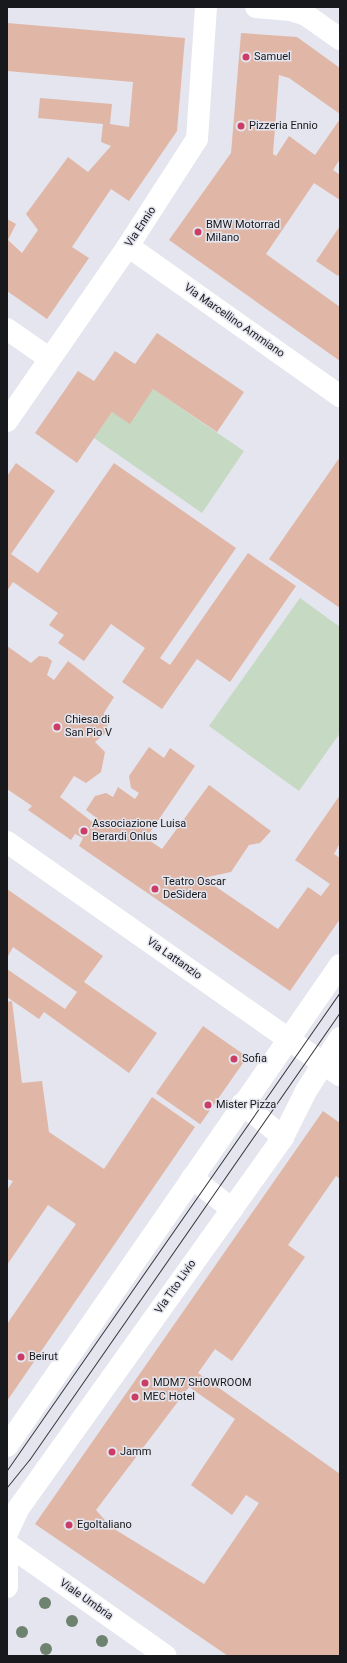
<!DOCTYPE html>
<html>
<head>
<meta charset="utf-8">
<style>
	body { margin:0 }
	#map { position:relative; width:347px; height:1663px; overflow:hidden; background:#e4e5ee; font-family:Roboto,sans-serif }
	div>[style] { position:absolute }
	.green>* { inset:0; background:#c6d9c3 }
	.building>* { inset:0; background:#e0b7a7; transform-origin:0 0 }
	.minor>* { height:22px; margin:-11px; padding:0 11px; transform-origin:11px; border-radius:11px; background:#fff }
	.major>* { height:22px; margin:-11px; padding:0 11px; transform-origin:11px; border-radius:11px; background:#fff }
	.tram>* { height:1px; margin:-0.5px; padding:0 0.5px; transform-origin:0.5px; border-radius:0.5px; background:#37383c }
	.trees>* { width:12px; height:12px; margin:-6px; border-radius:50%; background:#6d8370 }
	.dots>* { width:11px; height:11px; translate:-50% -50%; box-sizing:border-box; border:2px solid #e4e5ee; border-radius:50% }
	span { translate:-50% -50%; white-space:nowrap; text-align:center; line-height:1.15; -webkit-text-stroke:3px #e4e5ee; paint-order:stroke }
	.poi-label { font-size:11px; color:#18191c }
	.left { translate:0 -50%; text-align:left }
	.street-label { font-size:11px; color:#18191c }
	.frame { position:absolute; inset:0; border:8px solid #18191c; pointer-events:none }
</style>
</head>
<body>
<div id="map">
	<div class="green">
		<div style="clip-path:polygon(153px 389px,244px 451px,202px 513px,94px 438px,112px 412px)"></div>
		<div style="clip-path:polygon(300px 598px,340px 627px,340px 733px,299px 791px,209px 726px)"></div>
	</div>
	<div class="building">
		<div style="clip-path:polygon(7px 23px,185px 38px,177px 131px,129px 201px,111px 189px,72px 247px,89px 258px,47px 319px,7px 291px,7px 219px,16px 224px,8px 240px,22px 253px,38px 230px,26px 214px,68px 157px,88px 172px,111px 146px,101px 142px,103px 124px,38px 118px,40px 98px,112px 104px,110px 124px,129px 127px,133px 82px,7px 71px)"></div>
		<div style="clip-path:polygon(241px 33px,297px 37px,340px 68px,340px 114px,289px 78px,279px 75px,273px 154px,276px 156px,289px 136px,315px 155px,340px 119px,340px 159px,333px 170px,340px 175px,340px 200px,314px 183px,266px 254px,340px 307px,340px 361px,169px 240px,231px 153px)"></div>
		<div style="clip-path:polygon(340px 226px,340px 273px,338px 276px,316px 261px)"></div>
		<div style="clip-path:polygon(157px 333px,244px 392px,217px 432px,153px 389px,130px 424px,112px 412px,77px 463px,35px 433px,78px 371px,94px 381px,115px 351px,135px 364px)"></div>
		<div style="clip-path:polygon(340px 457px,340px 608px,269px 559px)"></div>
		<div style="clip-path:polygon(16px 463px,55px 491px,11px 554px,38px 573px,114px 463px,236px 548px,160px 658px,170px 665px,248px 553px,296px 586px,230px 682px,197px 659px,162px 709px,122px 682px,145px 648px,111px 624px,84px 661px,58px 643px,64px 635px,49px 625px,58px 613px,13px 582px,7px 591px,7px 476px)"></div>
		<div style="clip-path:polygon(7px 646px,31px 663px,39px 656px,47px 657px,52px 661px,47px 675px,54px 680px,68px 661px,114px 697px,104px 713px,108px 721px,107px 732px,95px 742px,105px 752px,101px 772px,86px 783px,74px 776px,60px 797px,95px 824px,98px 819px,86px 810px,95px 796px,106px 793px,113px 797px,118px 787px,135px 799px,139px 793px,131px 788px,129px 776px,149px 747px,164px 758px,170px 748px,195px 766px,149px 834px,145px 832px,143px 836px,162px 849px,209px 785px,271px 831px,260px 843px,249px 845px,231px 872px,203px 878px,278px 929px,308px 887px,321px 896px,330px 884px,295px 860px,340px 795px,340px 843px,334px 854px,340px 858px,340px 919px,290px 991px,79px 846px,83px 838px,75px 834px,71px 840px,28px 810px,32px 806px,7px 789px)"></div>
		<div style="clip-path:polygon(7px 889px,103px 956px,84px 982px,157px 1033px,129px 1073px,44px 1012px,39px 1019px,7px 997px,7px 969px,65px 1009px,77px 992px,13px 947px,7px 958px)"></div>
		<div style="clip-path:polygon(12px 1001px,22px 1083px,42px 1081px,49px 1132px,104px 1169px,152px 1097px,195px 1127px,7px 1401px,7px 1324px,76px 1224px,48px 1205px,7px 1265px,7px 1190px,13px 1181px,7px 1179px,7px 1002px)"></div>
		<div style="left:203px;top:1026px;width:54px;height:82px;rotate:35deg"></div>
		<div style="clip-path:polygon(evenodd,323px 1111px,340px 1123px,340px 1179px,336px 1176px,288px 1245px,305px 1257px,232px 1361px,215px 1349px,198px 1373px,340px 1474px,340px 1656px,228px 1656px,35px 1524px,323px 1111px,189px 1387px,235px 1419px,191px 1485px,232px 1515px,246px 1495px,259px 1503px,204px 1584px,111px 1527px,96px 1510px,189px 1387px)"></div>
	</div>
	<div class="minor">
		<div style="left:256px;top:7px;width:35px;rotate:5deg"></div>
		<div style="left:291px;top:10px;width:16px;rotate:18deg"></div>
		<div style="left:306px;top:15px;width:42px;rotate:35.2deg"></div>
		<div style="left:128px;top:246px;width:260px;rotate:35.3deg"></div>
		<div style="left:7px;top:329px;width:52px;rotate:34.9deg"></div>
		<div style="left:7px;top:421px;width:213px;rotate:-55.3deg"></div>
		<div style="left:128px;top:246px;width:127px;rotate:-57.2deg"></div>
		<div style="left:197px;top:139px;width:132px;rotate:-86.1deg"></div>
		<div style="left:7px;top:842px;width:406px;rotate:35deg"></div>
		<div style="left:242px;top:1104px;width:53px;rotate:38.8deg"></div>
		<div style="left:192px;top:1178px;width:51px;rotate:37.8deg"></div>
		<div style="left:7px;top:1446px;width:585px;rotate:-55.3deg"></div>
		<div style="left:7px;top:1533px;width:26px;rotate:-65deg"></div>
		<div style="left:18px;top:1509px;width:457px;rotate:-54.5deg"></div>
		<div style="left:283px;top:1137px;width:51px;rotate:-63.4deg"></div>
		<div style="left:306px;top:1091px;width:63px;rotate:-57.3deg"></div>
		<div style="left:7px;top:1566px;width:21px;rotate:90deg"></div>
	</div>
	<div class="major">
		<div style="left:7px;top:1544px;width:194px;rotate:35.2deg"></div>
	</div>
	<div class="tram">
		<div style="left:7px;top:1470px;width:583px;rotate:-55.14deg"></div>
		<div style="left:7px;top:1487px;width:35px;rotate:-51deg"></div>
		<div style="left:29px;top:1460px;width:545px;rotate:-55.23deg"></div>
	</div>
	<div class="trees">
		<div style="left:45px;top:1603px"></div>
		<div style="left:72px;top:1621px"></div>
		<div style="left:22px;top:1632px"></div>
		<div style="left:102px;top:1641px"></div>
		<div style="left:46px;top:1649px"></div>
	</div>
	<div class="dots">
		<div style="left:246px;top:57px;background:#cc3d65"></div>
		<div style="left:241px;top:126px;background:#cc3d65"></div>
		<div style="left:198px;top:232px;background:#cc3d65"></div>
		<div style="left:57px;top:727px;background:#cc3d65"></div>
		<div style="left:84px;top:831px;background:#cc3d65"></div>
		<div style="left:155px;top:889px;background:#cc3d65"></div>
		<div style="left:234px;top:1059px;background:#cc3d65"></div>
		<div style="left:208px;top:1105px;background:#cc3d65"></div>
		<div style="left:21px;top:1357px;background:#cc3d65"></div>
		<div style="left:145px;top:1383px;background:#cc3d65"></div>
		<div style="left:135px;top:1397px;background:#cc3d65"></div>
		<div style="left:112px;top:1452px;background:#cc3d65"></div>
		<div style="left:69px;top:1525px;background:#cc3d65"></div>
	</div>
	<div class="poi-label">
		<span class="left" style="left:254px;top:57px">Samuel</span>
		<span class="left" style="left:249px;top:126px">Pizzeria Ennio</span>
		<span class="left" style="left:206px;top:232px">BMW Motorrad<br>Milano</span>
		<span class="left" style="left:65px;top:727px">Chiesa di<br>San Pio V</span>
		<span class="left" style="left:92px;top:831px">Associazione Luisa<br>Berardi Onlus</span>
		<span class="left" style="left:163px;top:889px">Teatro Oscar<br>DeSidera</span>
		<span class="left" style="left:242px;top:1059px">Sofia</span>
		<span class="left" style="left:216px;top:1105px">Mister Pizza</span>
		<span class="left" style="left:29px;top:1357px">Beirut</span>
		<span class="left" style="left:153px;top:1383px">MDM7 SHOWROOM</span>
		<span class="left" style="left:143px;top:1397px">MEC Hotel</span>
		<span class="left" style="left:120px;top:1452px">Jamm</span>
		<span class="left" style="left:77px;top:1525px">EgoItaliano</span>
	</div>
	<div class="street-label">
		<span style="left:141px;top:227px;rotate:-56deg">Via Ennio</span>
		<span style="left:234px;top:321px;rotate:35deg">Via Marcellino Ammiano</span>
		<span style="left:174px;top:959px;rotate:35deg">Via Lattanzio</span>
		<span style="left:176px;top:1287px;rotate:-55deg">Via Tito Livio</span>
		<span style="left:86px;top:1600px;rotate:35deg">Viale Umbria</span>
	</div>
	<div class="frame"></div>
</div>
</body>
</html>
